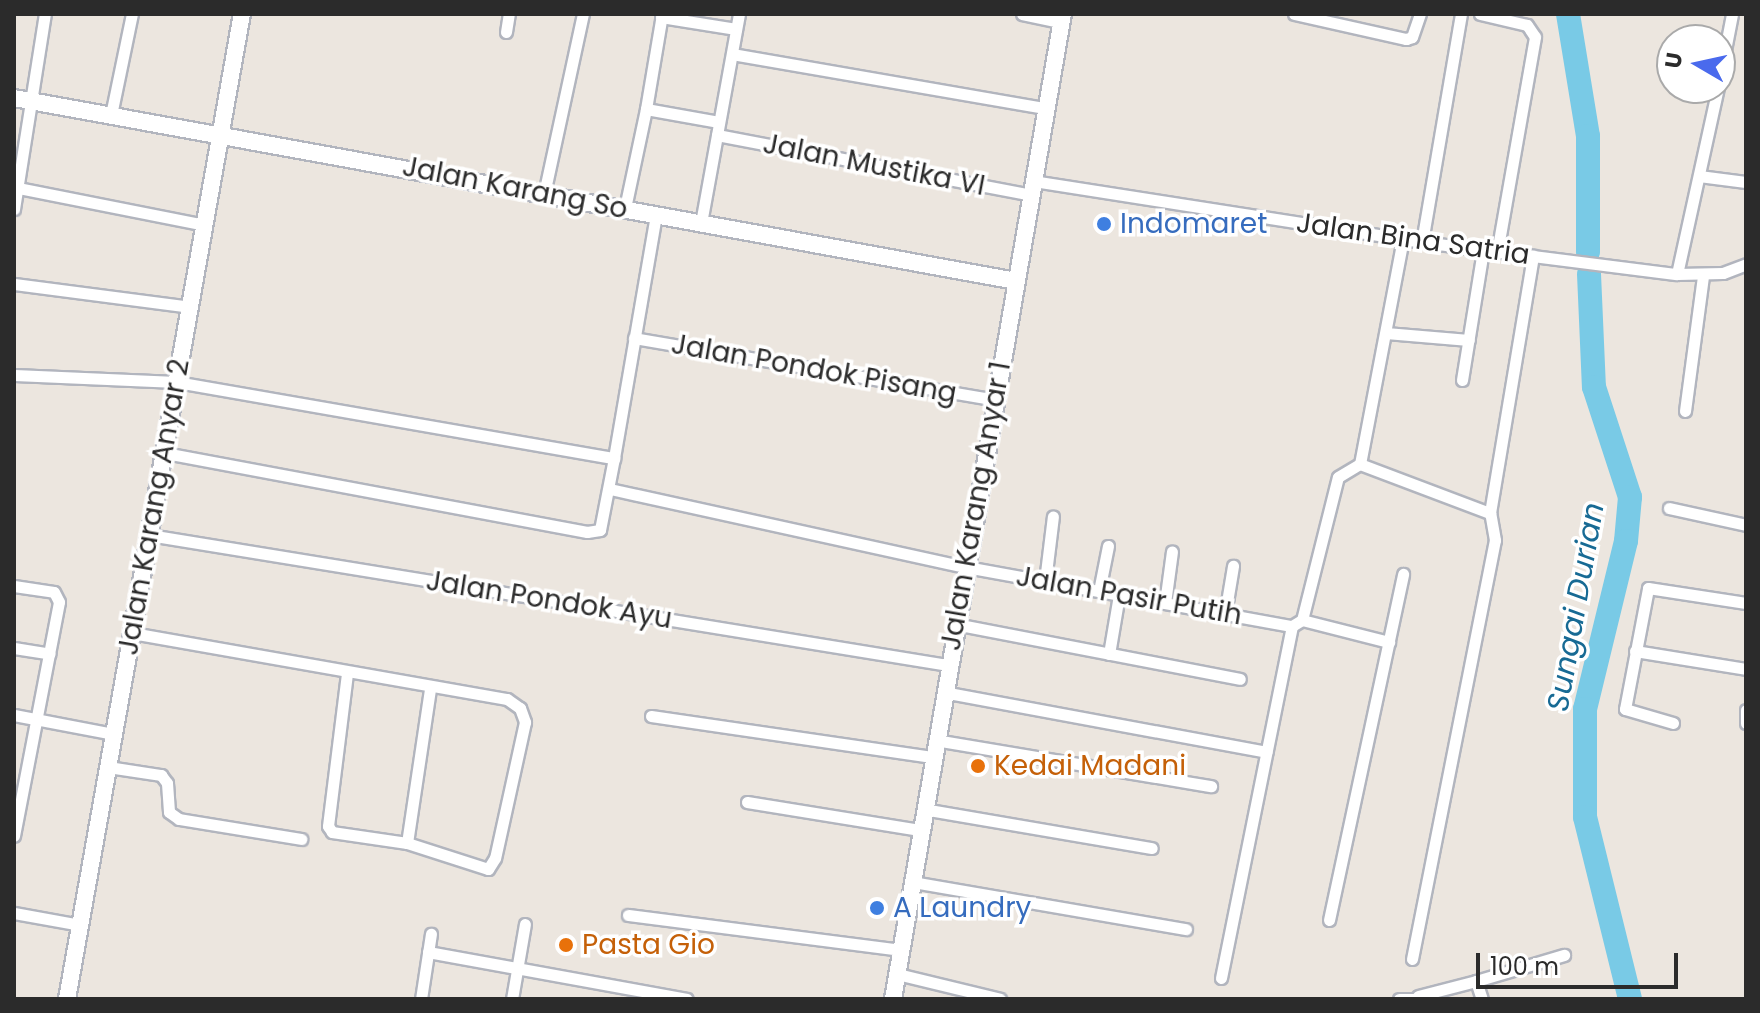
<!DOCTYPE html>
<html>
<head>
<meta charset="utf-8">
<style>
	body { margin:0 }
	#map { position:relative; width:1760px; height:1013px; overflow:hidden; background:#ece6df; font-family:Poppins,sans-serif }
	div>[style] { position:absolute }
	.river>* { height:24px; margin:-12px; padding:0 12px; transform-origin:12px; border-radius:12px; background:#79cae6 }
	.roads { filter:drop-shadow(2px 0 #b2b5be) drop-shadow(-2px 0 #b2b5be) drop-shadow(0 2px #b2b5be) drop-shadow(0 -2px #b2b5be) }
	.street>* { height:11px; margin:-5.5px; padding:0 5.5px; transform-origin:5.5px; border-radius:5.5px; background:#fff }
	.secondary>* { height:16px; margin:-8px; padding:0 8px; transform-origin:8px; border-radius:8px; background:#fff }
	.dots>* { width:22px; height:22px; translate:-50% -50%; box-sizing:border-box; border:4px solid #fff; border-radius:50% }
	span { translate:-50% -50%; white-space:nowrap; text-align:center; line-height:1.15; -webkit-text-stroke:7px #fff; paint-order:stroke }
	.street-label { font-size:28px; color:#2b2b2b }
	.shop-label { font-size:28px; color:#366cbe }
	.left { translate:0 -50%; text-align:left }
	.food-label { font-size:28px; color:#c56008 }
	.water-label { font-size:30px; color:#176a94; font-style:italic }
	.frame { position:absolute; inset:0; border:16px solid #2b2b2b; pointer-events:none }
	.north { position:absolute; left:1656px; top:24px; width:80px; height:80px; box-sizing:border-box; background:#fff; border:2px solid #aaa; border-radius:50%; rotate:279deg; font-size:22px; font-weight:700; line-height:32px; text-align:center; color:#2b2b2b }
	.north::after { content:''; display:block; margin:auto; width:28px; height:36px; background:#4a6aed; clip-path:polygon(50% 0,100% 100%,50% 72%,0 100%) }
	.scale { position:absolute; left:1476px; top:953px; width:202px; height:36px; box-sizing:border-box; border:4px solid #2b2b2b; border-top:0; padding-left:10px; font-size:24px; line-height:28px; white-space:nowrap; color:#2b2b2b; -webkit-text-stroke:6px #fff; paint-order:stroke }
</style>
</head>
<body>
<div id="map">
	<div class="river">
		<div style="left:1568px;top:14px;width:124px;rotate:80.7deg"></div>
		<div style="left:1588px;top:136px;width:116px;rotate:90deg"></div>
		<div style="left:1589px;top:274px;width:113px;rotate:87.5deg"></div>
		<div style="left:1594px;top:387px;width:116px;rotate:71.9deg"></div>
		<div style="left:1630px;top:497px;width:44px;rotate:95.2deg"></div>
		<div style="left:1626px;top:541px;width:173px;rotate:103.7deg"></div>
		<div style="left:1585px;top:709px;width:108px;rotate:90deg"></div>
		<div style="left:1585px;top:817px;width:187px;rotate:76.1deg"></div>
	</div>
	<div class="roads">
		<div class="street">
			<div style="left:1022px;top:14px;width:40px;rotate:12deg"></div>
			<div style="left:1294px;top:14px;width:115px;rotate:12.6deg"></div>
			<div style="left:1406px;top:39px;width:6px;rotate:-18deg"></div>
			<div style="left:1412px;top:37px;width:24px;rotate:-71deg"></div>
			<div style="left:1480px;top:14px;width:48px;rotate:13.2deg"></div>
			<div style="left:1527px;top:25px;width:14px;rotate:56deg"></div>
			<div style="left:1535px;top:37px;width:218px;rotate:100deg"></div>
			<div style="left:661px;top:17px;width:76px;rotate:9.1deg"></div>
			<div style="left:506px;top:32px;width:18px;rotate:-81deg"></div>
			<div style="left:732px;top:54px;width:319px;rotate:9.8deg"></div>
			<div style="left:1720px;top:76px;width:63px;rotate:-79deg"></div>
			<div style="left:646px;top:109px;width:96px;rotate:-80.4deg"></div>
			<div style="left:111px;top:115px;width:103px;rotate:-78.3deg"></div>
			<div style="left:717px;top:135px;width:320px;rotate:10.8deg"></div>
			<div style="left:1699px;top:176px;width:47px;rotate:7.3deg"></div>
			<div style="left:1033px;top:181px;width:394px;rotate:8.9deg"></div>
			<div style="left:1422px;top:242px;width:257px;rotate:7.2deg"></div>
			<div style="left:1677px;top:274px;width:46px;rotate:-1.2deg"></div>
			<div style="left:1723px;top:273px;width:25px;rotate:-21deg"></div>
			<div style="left:18px;top:188px;width:191px;rotate:11.2deg"></div>
			<div style="left:544px;top:194px;width:184px;rotate:-77.8deg"></div>
			<div style="left:625px;top:208px;width:101px;rotate:-78deg"></div>
			<div style="left:646px;top:109px;width:74px;rotate:10.1deg"></div>
			<div style="left:14px;top:209px;width:197px;rotate:-81deg"></div>
			<div style="left:701px;top:223px;width:212px;rotate:-79.7deg"></div>
			<div style="left:1422px;top:242px;width:231px;rotate:-80.3deg"></div>
			<div style="left:1677px;top:274px;width:190px;rotate:-77.6deg"></div>
			<div style="left:14px;top:284px;width:177px;rotate:7.4deg"></div>
			<div style="left:1386px;top:333px;width:83px;rotate:4.8deg"></div>
			<div style="left:634px;top:338px;width:366px;rotate:9.7deg"></div>
			<div style="left:14px;top:375px;width:163px;rotate:2.5deg"></div>
			<div style="left:177px;top:382px;width:444px;rotate:9.9deg"></div>
			<div style="left:614px;top:458px;width:73px;rotate:101deg"></div>
			<div style="left:600px;top:530px;width:13px;rotate:171deg"></div>
			<div style="left:587px;top:532px;width:430px;rotate:-169.4deg"></div>
			<div style="left:1462px;top:380px;width:131px;rotate:-80.8deg"></div>
			<div style="left:1685px;top:411px;width:136px;rotate:-82.4deg"></div>
			<div style="left:614px;top:458px;width:247px;rotate:-80.2deg"></div>
			<div style="left:1360px;top:464px;width:229px;rotate:-79.2deg"></div>
			<div style="left:610px;top:489px;width:364px;rotate:12.4deg"></div>
			<div style="left:966px;top:567px;width:331px;rotate:10.3deg"></div>
			<div style="left:1669px;top:508px;width:79px;rotate:12.4deg"></div>
			<div style="left:149px;top:535px;width:810px;rotate:9.24deg"></div>
			<div style="left:1045px;top:581px;width:65px;rotate:-83deg"></div>
			<div style="left:14px;top:586px;width:40px;rotate:8.5deg"></div>
			<div style="left:54px;top:592px;width:11px;rotate:63deg"></div>
			<div style="left:59px;top:602px;width:238px;rotate:100.9deg"></div>
			<div style="left:1099px;top:591px;width:46px;rotate:-78.7deg"></div>
			<div style="left:1165px;top:603px;width:52px;rotate:-82.3deg"></div>
			<div style="left:1225px;top:614px;width:49px;rotate:-80.5deg"></div>
			<div style="left:1302px;top:620px;width:90px;rotate:14.2deg"></div>
			<div style="left:955px;top:624px;width:290px;rotate:10.9deg"></div>
			<div style="left:132px;top:633px;width:381px;rotate:10deg"></div>
			<div style="left:507px;top:699px;width:16px;rotate:35deg"></div>
			<div style="left:520px;top:708px;width:15px;rotate:70deg"></div>
			<div style="left:525px;top:722px;width:139px;rotate:102.4deg"></div>
			<div style="left:495px;top:858px;width:13px;rotate:122deg"></div>
			<div style="left:488px;top:869px;width:85px;rotate:-162.2deg"></div>
			<div style="left:407px;top:843px;width:76px;rotate:-171.7deg"></div>
			<div style="left:332px;top:832px;width:7px;rotate:-124deg"></div>
			<div style="left:328px;top:826px;width:154px;rotate:-82.9deg"></div>
			<div style="left:14px;top:648px;width:36px;rotate:9deg"></div>
			<div style="left:1635px;top:651px;width:112px;rotate:9.2deg"></div>
			<div style="left:1109px;top:654px;width:60px;rotate:-80.4deg"></div>
			<div style="left:943px;top:692px;width:329px;rotate:10.5deg"></div>
			<div style="left:1746px;top:710px;width:13px;rotate:90deg"></div>
			<div style="left:14px;top:715px;width:102px;rotate:10.8deg"></div>
			<div style="left:651px;top:716px;width:284px;rotate:8.3deg"></div>
			<div style="left:1673px;top:723px;width:50px;rotate:-163.7deg"></div>
			<div style="left:1625px;top:709px;width:123px;rotate:-79.2deg"></div>
			<div style="left:1648px;top:588px;width:99px;rotate:8.7deg"></div>
			<div style="left:935px;top:740px;width:280px;rotate:9.5deg"></div>
			<div style="left:108px;top:767px;width:54px;rotate:8.6deg"></div>
			<div style="left:161px;top:775px;width:10px;rotate:53deg"></div>
			<div style="left:167px;top:783px;width:29px;rotate:86deg"></div>
			<div style="left:169px;top:812px;width:12px;rotate:35deg"></div>
			<div style="left:179px;top:819px;width:124px;rotate:9.3deg"></div>
			<div style="left:747px;top:802px;width:175px;rotate:9.2deg"></div>
			<div style="left:923px;top:809px;width:232px;rotate:9.7deg"></div>
			<div style="left:407px;top:843px;width:156px;rotate:-81.5deg"></div>
			<div style="left:913px;top:882px;width:277px;rotate:9.8deg"></div>
			<div style="left:14px;top:913px;width:67px;rotate:10.3deg"></div>
			<div style="left:628px;top:915px;width:276px;rotate:7.3deg"></div>
			<div style="left:1329px;top:920px;width:354px;rotate:-77.9deg"></div>
			<div style="left:428px;top:952px;width:263px;rotate:10.3deg"></div>
			<div style="left:1412px;top:959px;width:427px;rotate:-78.8deg"></div>
			<div style="left:1495px;top:540px;width:27px;rotate:-100deg"></div>
			<div style="left:1490px;top:513px;width:261px;rotate:-80.5deg"></div>
			<div style="left:897px;top:974px;width:106px;rotate:13.6deg"></div>
			<div style="left:1221px;top:978px;width:359px;rotate:-78.6deg"></div>
			<div style="left:1292px;top:626px;width:12px;rotate:-31deg"></div>
			<div style="left:1302px;top:620px;width:147px;rotate:-75.9deg"></div>
			<div style="left:1338px;top:477px;width:26px;rotate:-31deg"></div>
			<div style="left:1360px;top:464px;width:139px;rotate:20.7deg"></div>
			<div style="left:1476px;top:981px;width:92px;rotate:-16.5deg"></div>
			<div style="left:1418px;top:996px;width:60px;rotate:-14.5deg"></div>
			<div style="left:1476px;top:981px;width:19px;rotate:72deg"></div>
			<div style="left:421px;top:999px;width:66px;rotate:-81.3deg"></div>
			<div style="left:512px;top:999px;width:76px;rotate:-80.2deg"></div>
			<div style="left:1399px;top:999px;width:20px"></div>
		</div>
		<div class="secondary">
			<div style="left:14px;top:98px;width:1019px;rotate:10.35deg"></div>
			<div style="left:67px;top:999px;width:1000px;rotate:-79.93deg"></div>
			<div style="left:893px;top:999px;width:1000px;rotate:-80.21deg"></div>
		</div>
	</div>
	<div class="dots">
		<div style="left:1104px;top:224px;background:#3f7fe0"></div>
		<div style="left:978px;top:766px;background:#e8710a"></div>
		<div style="left:877px;top:908px;background:#3f7fe0"></div>
		<div style="left:566px;top:945px;background:#e8710a"></div>
	</div>
	<div class="street-label">
		<span style="left:874px;top:165px;rotate:11deg">Jalan Mustika VI</span>
		<span style="left:515px;top:188px;rotate:11deg">Jalan Karang So</span>
		<span style="left:1413px;top:239px;rotate:8deg">Jalan Bina Satria</span>
		<span style="left:814px;top:369px;rotate:10deg">Jalan Pondok Pisang</span>
		<span style="left:976px;top:506px;rotate:-80deg">Jalan Karang Anyar 1</span>
		<span style="left:154px;top:507px;rotate:-80deg">Jalan Karang Anyar 2</span>
		<span style="left:1129px;top:596px;rotate:10deg">Jalan Pasir Putih</span>
		<span style="left:549px;top:600px;rotate:9deg">Jalan Pondok Ayu</span>
	</div>
	<div class="shop-label">
		<span class="left" style="left:1120px;top:224px">Indomaret</span>
		<span class="left" style="left:893px;top:908px">A Laundry</span>
	</div>
	<div class="food-label">
		<span class="left" style="left:994px;top:766px">Kedai Madani</span>
		<span class="left" style="left:582px;top:945px">Pasta Gio</span>
	</div>
	<div class="water-label">
		<span style="left:1576px;top:607px;rotate:-80deg">Sungai Durian</span>
	</div>
	<div class="frame"></div>
	<div class="north">U</div>
	<div class="scale">100 m</div>
</div>
</body>
</html>
